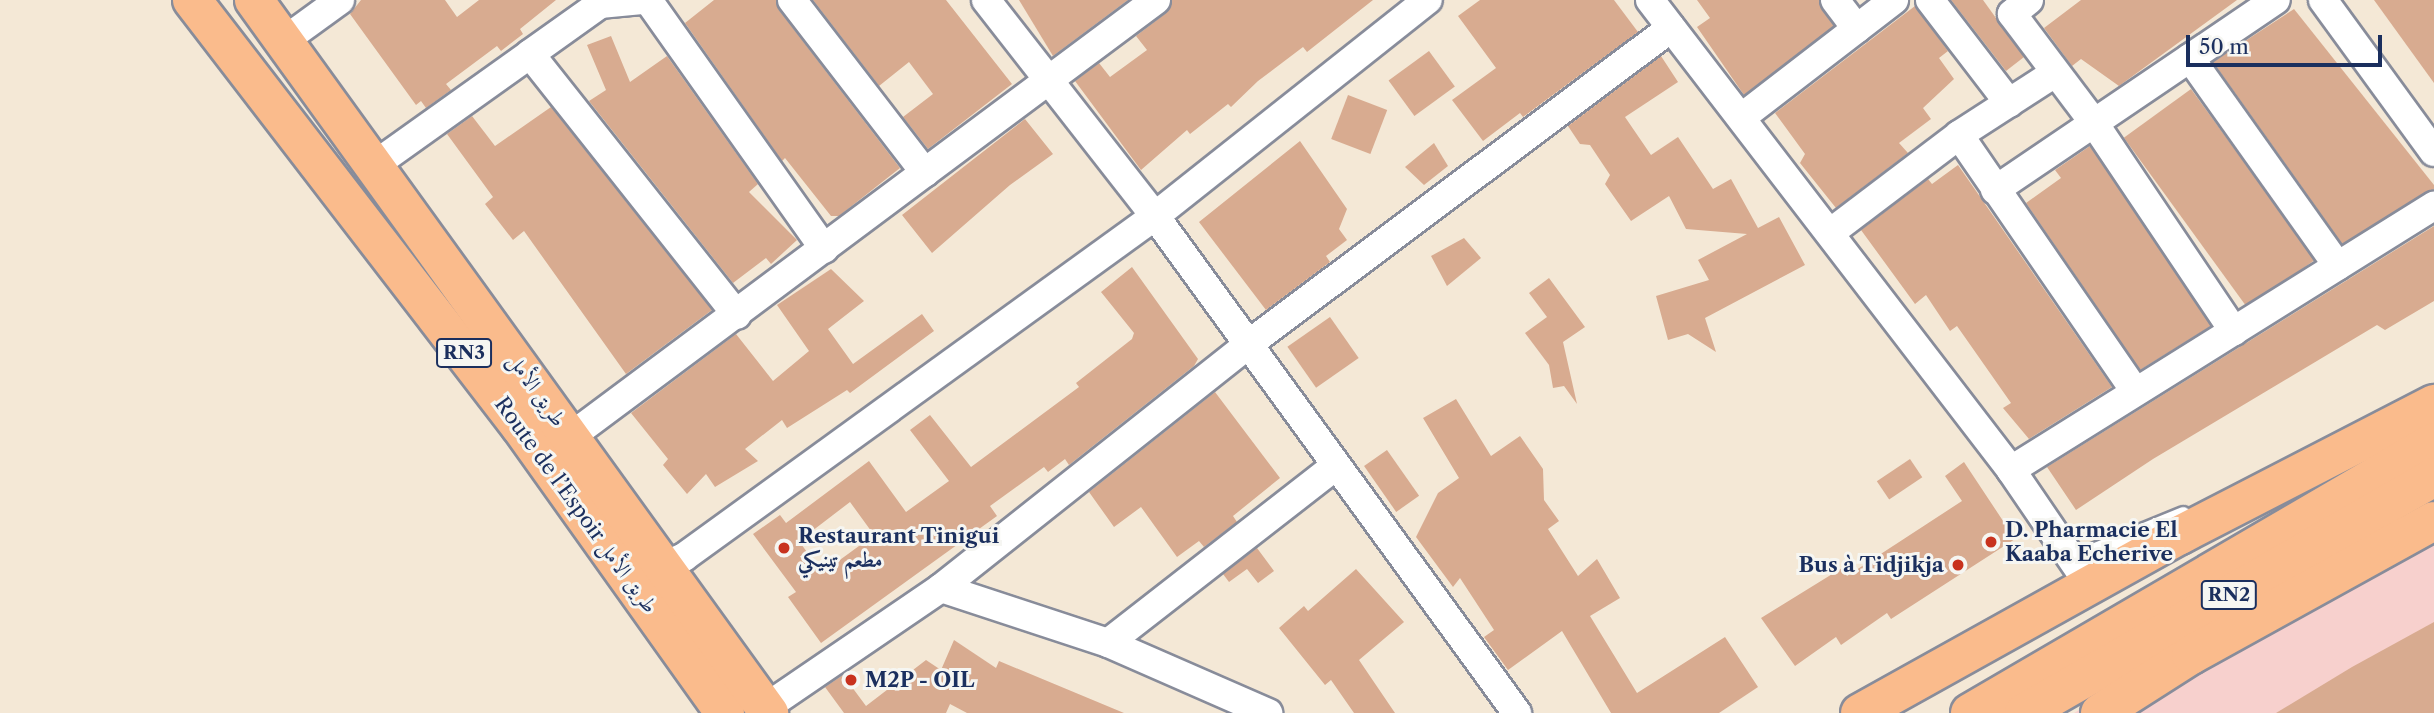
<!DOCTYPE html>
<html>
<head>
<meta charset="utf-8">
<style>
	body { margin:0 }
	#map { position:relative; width:2434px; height:713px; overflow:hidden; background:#f4e8d6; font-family:"Libre Caslon Text",Amiri,serif }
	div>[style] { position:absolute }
	.built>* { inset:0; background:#f7d0cd }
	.building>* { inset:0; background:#d8ab90; transform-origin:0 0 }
	.roads { filter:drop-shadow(2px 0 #888c9a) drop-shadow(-2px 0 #888c9a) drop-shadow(0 2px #888c9a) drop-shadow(0 -2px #888c9a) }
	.lane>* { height:14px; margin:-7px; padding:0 7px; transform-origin:7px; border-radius:7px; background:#fff }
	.street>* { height:28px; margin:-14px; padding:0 14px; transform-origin:14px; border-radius:14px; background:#fff }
	.highway>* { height:38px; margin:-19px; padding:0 19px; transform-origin:19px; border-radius:19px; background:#fabb8c }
	.dots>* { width:19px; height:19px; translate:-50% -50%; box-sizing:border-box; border:4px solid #f6f6f2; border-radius:50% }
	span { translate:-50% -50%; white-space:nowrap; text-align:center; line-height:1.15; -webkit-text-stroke:6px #f6f6f2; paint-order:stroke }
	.shield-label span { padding:2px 5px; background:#f6f6f2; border:2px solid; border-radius:5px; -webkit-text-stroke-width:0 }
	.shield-label { font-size:19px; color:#1b2f5e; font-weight:700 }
	.street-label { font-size:21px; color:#1b2f5e }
	.poi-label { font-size:21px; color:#1b2f5e; font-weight:700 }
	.left { translate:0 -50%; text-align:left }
	.right { translate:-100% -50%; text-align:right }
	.scale { position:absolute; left:2186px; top:35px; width:196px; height:32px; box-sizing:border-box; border:4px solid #1b2f5e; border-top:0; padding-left:9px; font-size:21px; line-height:24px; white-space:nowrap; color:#1b2f5e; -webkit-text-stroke:5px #f6f6f2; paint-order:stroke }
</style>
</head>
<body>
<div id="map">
	<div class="built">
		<div style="clip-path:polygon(2434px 499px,2434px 713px,2074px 713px)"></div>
	</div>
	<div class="building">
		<div style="clip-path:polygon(361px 0,445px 0,457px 17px,479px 0,556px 0,520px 29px,523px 34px,501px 51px,497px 46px,446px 84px,451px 90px,426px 108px,421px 101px,416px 105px,350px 14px)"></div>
		<div style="clip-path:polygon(714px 0,776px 0,779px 10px,900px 168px,839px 216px,831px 216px,785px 158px,782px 161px,685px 23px)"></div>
		<div style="clip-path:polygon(813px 0,946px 0,1012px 84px,928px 149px,903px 117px,933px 94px,909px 62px,879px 86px)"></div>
		<div style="clip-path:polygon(1019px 0,1128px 0,1053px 56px)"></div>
		<div style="clip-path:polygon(1172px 0,1373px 0,1307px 52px,1303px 47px,1258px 81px,1231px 107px,1228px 104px,1190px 134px,1187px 130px,1141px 170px,1075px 81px,1099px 63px,1110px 77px,1147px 50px,1136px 36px,1166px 13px)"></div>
		<div style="clip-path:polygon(1480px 0,1614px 0,1638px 32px,1523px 117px,1520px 113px,1483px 141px,1452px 100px,1496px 68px,1458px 16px)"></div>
		<div style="clip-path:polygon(1697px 0,1819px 0,1834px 26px,1744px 95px,1697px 27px,1710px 18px)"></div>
		<div style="clip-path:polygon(1951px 0,1983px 0,2024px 57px,2006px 71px)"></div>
		<div style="clip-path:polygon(2081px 0,2237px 0,2119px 86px,2081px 59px,2072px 66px,2044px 28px)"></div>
		<div style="clip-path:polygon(2374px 0,2434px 0,2434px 83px)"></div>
		<div style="clip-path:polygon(1915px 6px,1948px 51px,1939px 58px,1954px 79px,1923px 108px,1931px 119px,1899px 143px,1908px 153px,1836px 208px,1800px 163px,1805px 154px,1775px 113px)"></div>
		<div style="clip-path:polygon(2294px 9px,2434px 185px,2434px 189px,2342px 244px,2213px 62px)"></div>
		<div style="clip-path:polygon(611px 36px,630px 82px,667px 56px,758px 184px,749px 192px,797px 240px,771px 264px,766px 258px,733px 283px,589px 101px,606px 90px,587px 45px)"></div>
		<div style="left:1429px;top:51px;width:44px;height:50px;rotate:54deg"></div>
		<div style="clip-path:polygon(1661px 56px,1678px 82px,1625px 117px,1651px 155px,1678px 137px,1713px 189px,1731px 179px,1758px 228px,1779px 217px,1805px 265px,1705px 318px,1716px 352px,1688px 334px,1668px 340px,1656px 296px,1709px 280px,1698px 260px,1747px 234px,1686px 229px,1669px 196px,1631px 221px,1605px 184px,1610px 175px,1590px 145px,1580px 144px,1568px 126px)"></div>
		<div style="left:2191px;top:89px;width:211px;height:83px;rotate:54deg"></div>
		<div style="left:1348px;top:95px;width:42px;height:47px;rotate:21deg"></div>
		<div style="clip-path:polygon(551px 107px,712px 310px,626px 374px,524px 231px,513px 240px,485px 204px,493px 197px,447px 134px,472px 116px,495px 146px)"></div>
		<div style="clip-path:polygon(1025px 119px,1053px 154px,1010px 185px,932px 253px,902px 215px)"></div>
		<div style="clip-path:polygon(1300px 141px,1347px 209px,1339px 229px,1347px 240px,1326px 256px,1330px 262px,1266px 310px,1199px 222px)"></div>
		<div style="clip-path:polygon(1434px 143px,1448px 166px,1424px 185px,1405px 167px)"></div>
		<div style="clip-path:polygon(2090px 146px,2211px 326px,2140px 370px,2026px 203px,2061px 178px,2055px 170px)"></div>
		<div style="clip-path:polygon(1958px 165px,2112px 387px,2029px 439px,2003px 408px,2011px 403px,1957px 326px,1950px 331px,1926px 295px,1915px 304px,1861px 230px,1928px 179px,1932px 184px)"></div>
		<div style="clip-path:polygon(2434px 226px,2434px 301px,2385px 330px,2377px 325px,2153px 459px,2076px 510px,2047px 467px)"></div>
		<div style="clip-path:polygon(1464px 238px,1481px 258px,1447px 286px,1431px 256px)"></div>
		<div style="clip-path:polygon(evenodd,1132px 267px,1198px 359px,1194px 366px,1069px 465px,1065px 459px,1048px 472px,1044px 467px,990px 506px,997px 516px,821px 643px,788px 597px,796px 592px,753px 534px,780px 515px,786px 523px,869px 461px,906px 512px,949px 481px,910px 430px,930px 415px,971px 467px,1079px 387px,1076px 383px,1132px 339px,1134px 333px,1101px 292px,1132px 267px,850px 502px,874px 535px,822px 573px,799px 541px,850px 502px)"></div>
		<div style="clip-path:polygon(831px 269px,864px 301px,828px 329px,853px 364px,922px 314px,934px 331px,850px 393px,847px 390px,787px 428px,782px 420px,745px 449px,758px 461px,715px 487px,706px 474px,687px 494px,663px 465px,668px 459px,631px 413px,736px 334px,773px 381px,809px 351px,777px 305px)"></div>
		<div style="clip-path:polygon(1549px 278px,1585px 327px,1563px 342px,1577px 404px,1564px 386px,1553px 388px,1549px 365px,1525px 333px,1547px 317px,1529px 293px)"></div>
		<div style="left:1330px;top:317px;width:50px;height:52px;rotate:55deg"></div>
		<div style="clip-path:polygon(1215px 392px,1280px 478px,1233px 516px,1237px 522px,1204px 547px,1199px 541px,1177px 557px,1141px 507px,1114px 527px,1089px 492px)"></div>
		<div style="clip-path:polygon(1456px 399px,1491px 456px,1520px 436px,1543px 469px,1544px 500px,1559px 521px,1548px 529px,1578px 576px,1597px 559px,1620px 598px,1590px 616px,1637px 693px,1725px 637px,1758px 687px,1719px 713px,1611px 713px,1562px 631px,1508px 670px,1484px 637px,1494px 630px,1460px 578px,1453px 587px,1416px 537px,1438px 493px,1459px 478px,1423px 418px)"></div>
		<div style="left:1387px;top:450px;width:56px;height:28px;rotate:55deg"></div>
		<div style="left:1910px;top:459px;width:22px;height:40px;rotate:56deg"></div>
		<div style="clip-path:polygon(1964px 462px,2015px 539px,1891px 619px,1887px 613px,1841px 645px,1836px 637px,1795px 666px,1761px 618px,1842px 568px,1847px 576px,1962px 501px,1945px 476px)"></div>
		<div style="clip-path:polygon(1257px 548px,1274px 571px,1258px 583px,1247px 569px,1229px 582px,1223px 574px)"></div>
		<div style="clip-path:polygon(1356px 569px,1404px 622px,1359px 660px,1395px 713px,1354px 713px,1331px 680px,1325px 685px,1279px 628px,1304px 606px,1308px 611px)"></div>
		<div style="clip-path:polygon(2434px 622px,2434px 713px,2276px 713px,2352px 667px)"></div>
		<div style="clip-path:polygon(954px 640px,996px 668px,999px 661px,1124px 713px,967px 713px,950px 704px,946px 713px,844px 713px,825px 687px,843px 675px,866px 706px,926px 660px,941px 670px)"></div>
	</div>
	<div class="roads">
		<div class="lane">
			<div style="left:2073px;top:559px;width:119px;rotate:-22.2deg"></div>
		</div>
		<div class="street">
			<div style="left:648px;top:0;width:305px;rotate:54.7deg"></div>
			<div style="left:792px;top:0;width:218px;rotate:52.4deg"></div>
			<div style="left:986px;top:0;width:274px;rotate:52deg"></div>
			<div style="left:1155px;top:216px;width:615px;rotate:53.93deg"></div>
			<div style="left:1650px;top:0;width:593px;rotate:52.47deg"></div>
			<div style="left:2011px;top:470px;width:140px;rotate:55.7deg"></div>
			<div style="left:1835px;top:0;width:36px;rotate:53deg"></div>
			<div style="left:1930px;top:0;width:130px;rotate:52.5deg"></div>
			<div style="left:2029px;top:0;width:22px;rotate:141deg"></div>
			<div style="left:2012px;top:14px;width:136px;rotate:53deg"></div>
			<div style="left:2094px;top:123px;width:251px;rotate:56.1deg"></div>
			<div style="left:2323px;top:0;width:188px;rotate:53.9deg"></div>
			<div style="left:285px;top:40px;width:68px;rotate:-36deg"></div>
			<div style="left:530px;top:54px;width:86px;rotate:-35.5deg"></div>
			<div style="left:600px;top:4px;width:42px;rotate:-5.4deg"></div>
			<div style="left:2190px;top:58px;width:255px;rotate:54.6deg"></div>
			<div style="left:1742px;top:117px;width:192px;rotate:-37.6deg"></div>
			<div style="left:1959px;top:135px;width:311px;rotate:55.5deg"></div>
			<div style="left:376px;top:164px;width:189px;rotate:-35.5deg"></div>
			<div style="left:530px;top:54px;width:333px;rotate:51.6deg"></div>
			<div style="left:1995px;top:190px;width:339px;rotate:-34.1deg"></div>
			<div style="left:1830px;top:233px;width:162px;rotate:-37.2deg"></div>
			<div style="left:1959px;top:135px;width:114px;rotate:-32.9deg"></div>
			<div style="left:570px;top:437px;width:731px;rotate:-36.71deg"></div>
			<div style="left:2011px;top:470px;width:499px;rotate:-32deg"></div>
			<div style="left:663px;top:566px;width:23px;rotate:-23deg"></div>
			<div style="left:684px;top:557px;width:581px;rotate:-35.9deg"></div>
			<div style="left:1155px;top:216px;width:348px;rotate:-38.4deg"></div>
			<div style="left:941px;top:588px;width:176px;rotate:18.2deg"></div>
			<div style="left:1108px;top:643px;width:175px;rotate:23.6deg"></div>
			<div style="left:1108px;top:643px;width:288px;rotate:-37.9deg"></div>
			<div style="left:765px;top:708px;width:213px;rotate:-34.3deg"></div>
			<div style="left:941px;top:588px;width:389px;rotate:-38.4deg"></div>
			<div style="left:1246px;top:346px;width:531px;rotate:-36.81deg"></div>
		</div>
		<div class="highway">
			<div style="left:192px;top:0;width:538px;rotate:52.41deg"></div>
			<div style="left:520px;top:426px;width:353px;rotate:54.5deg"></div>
			<div style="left:254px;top:0;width:880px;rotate:54.16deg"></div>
			<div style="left:1860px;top:713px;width:366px;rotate:-29.1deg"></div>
			<div style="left:2180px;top:535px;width:286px;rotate:-27.3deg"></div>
			<div style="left:1970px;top:713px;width:537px;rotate:-30.29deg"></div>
			<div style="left:2024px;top:713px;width:473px;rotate:-29.9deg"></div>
			<div style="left:2100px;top:713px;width:108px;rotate:-32.5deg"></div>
			<div style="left:2191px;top:655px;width:277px;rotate:-28.9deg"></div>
		</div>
	</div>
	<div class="dots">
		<div style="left:1991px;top:542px;background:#c8321e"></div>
		<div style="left:784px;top:548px;background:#c8321e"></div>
		<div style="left:1958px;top:565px;background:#c8321e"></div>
		<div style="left:851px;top:680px;background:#c8321e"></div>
	</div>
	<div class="shield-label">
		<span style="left:464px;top:353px">RN3</span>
		<span style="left:2229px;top:595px">RN2</span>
	</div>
	<div class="street-label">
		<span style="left:537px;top:390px;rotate:55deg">طريق الأمل</span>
		<span style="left:576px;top:505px;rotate:54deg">Route de l’Espoir طريق الأمل</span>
	</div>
	<div class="poi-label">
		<span class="left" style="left:2005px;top:542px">D. Pharmacie El<br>Kaaba Echerive</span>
		<span class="left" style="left:798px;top:548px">Restaurant Tinigui<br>مطعم تينيكي</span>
		<span class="right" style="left:1944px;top:565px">Bus à Tidjikja</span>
		<span class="left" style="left:865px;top:680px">M2P - OIL</span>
	</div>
	<div class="scale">50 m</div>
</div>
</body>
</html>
